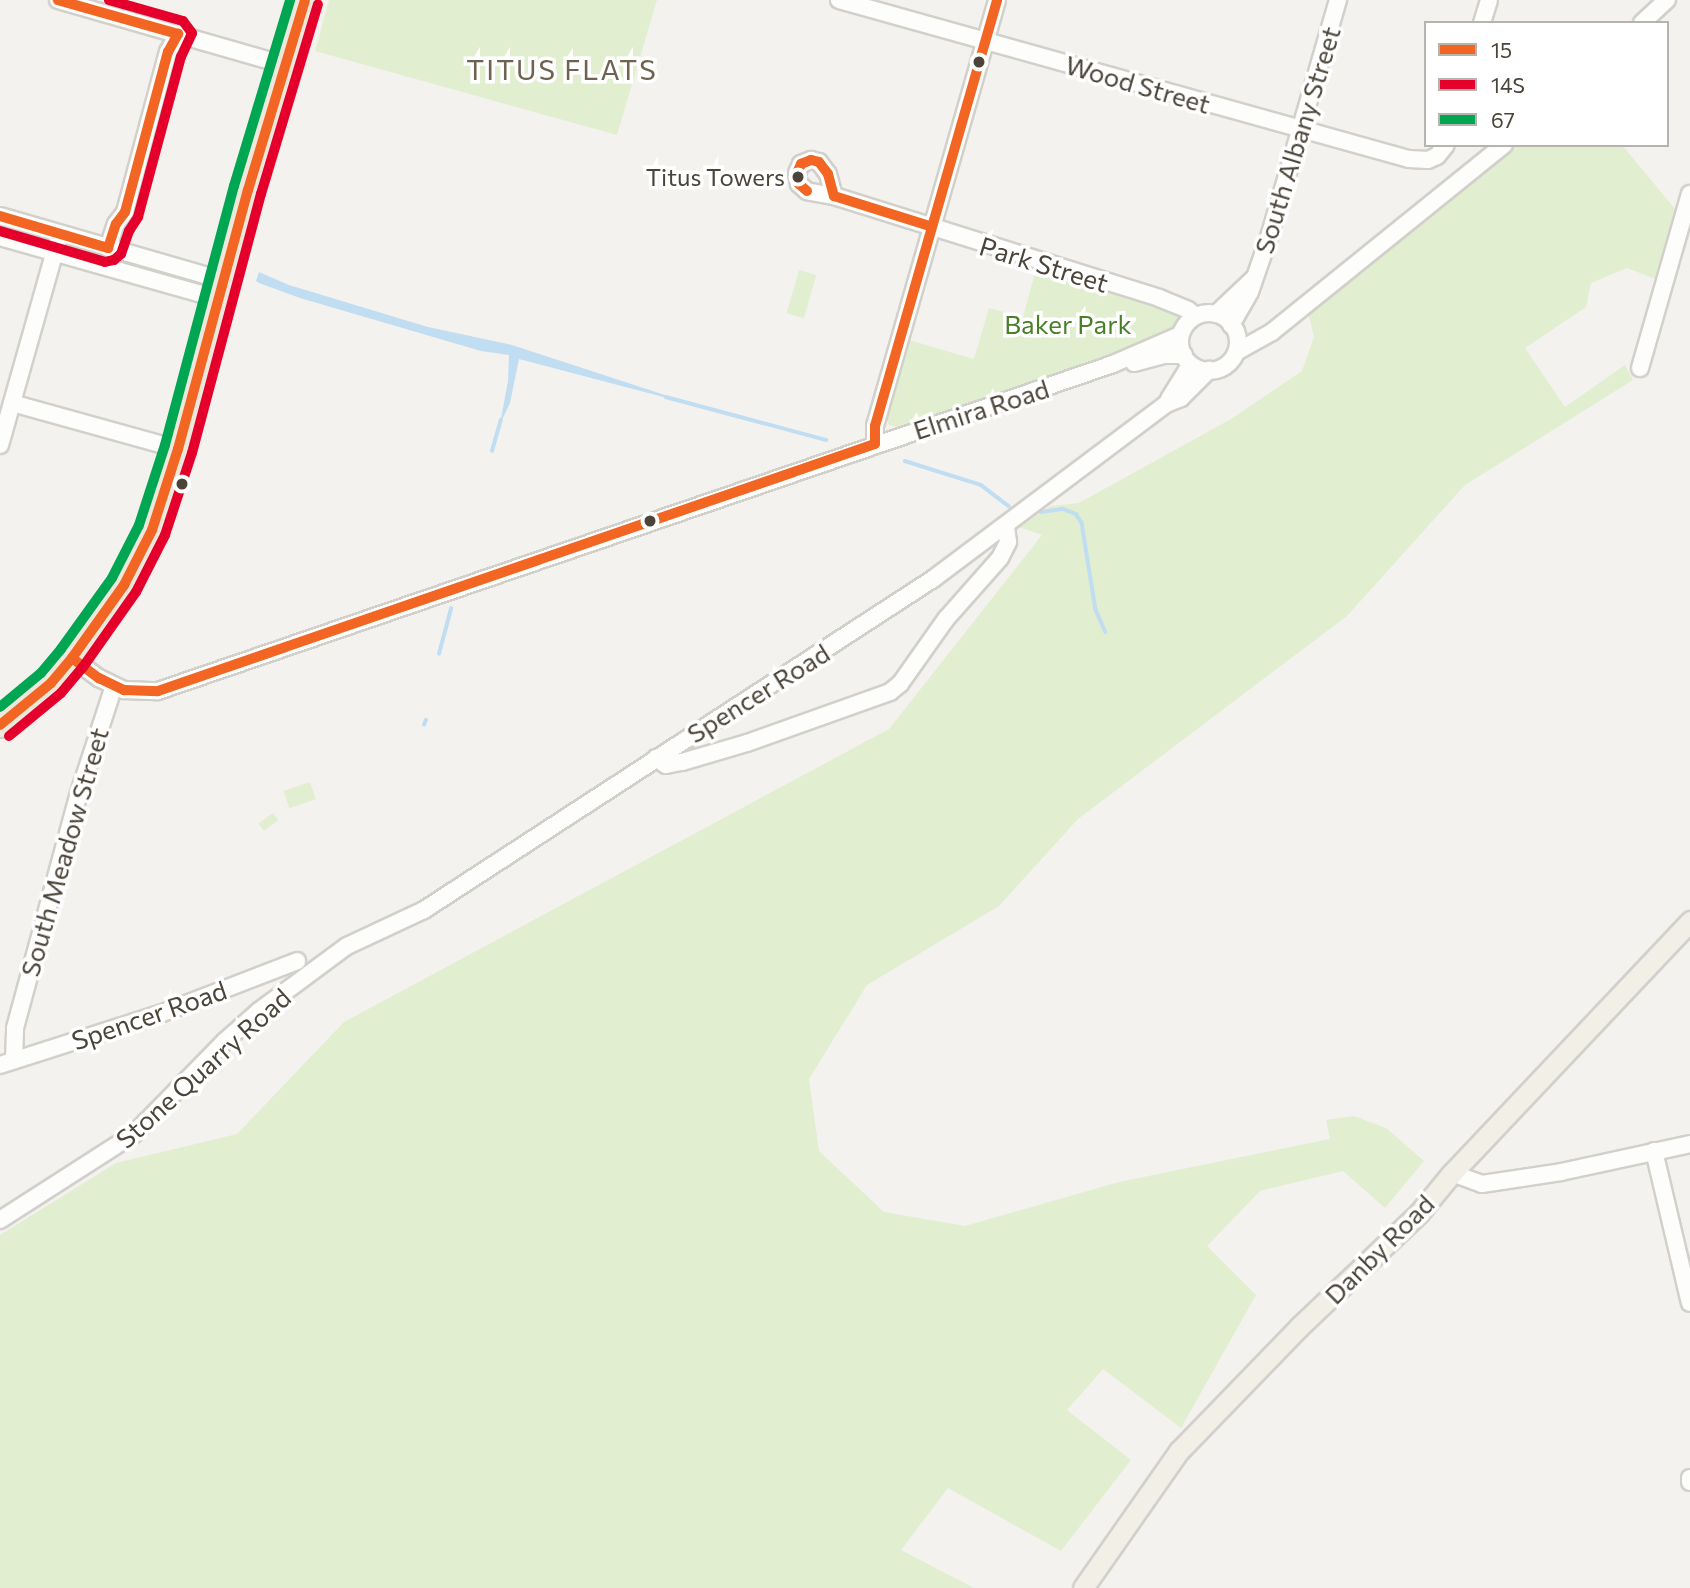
<!DOCTYPE html>
<html>
<head>
<meta charset="utf-8">
<style>
	body { margin:0 }
	#map { position:relative; width:1690px; height:1588px; overflow:hidden; background:#f4f2ee; font-family:Commissioner,sans-serif }
	div>[style] { position:absolute }
	.green>* { inset:0; background:#e1eecf; transform-origin:0 0 }
	.water>* { inset:0; background:#c0ddf1 }
	.stream>* { height:3.5px; margin:-1.75px; padding:0 1.75px; transform-origin:1.75px; border-radius:1.75px; background:#c0ddf1 }
	.roads { filter:drop-shadow(2px 0 #d2d0cb) drop-shadow(-2px 0 #d2d0cb) drop-shadow(0 2px #d2d0cb) drop-shadow(0 -2px #d2d0cb) }
	.minor>* { height:16px; margin:-8px; padding:0 8px; transform-origin:8px; border-radius:8px; background:#fdfdfc }
	.minor>.ring { margin:-8px; padding:0; box-sizing:content-box; background:none; border:16px solid #fdfdfc; border-radius:50% }
	.major>* { height:19px; margin:-9.5px; padding:0 9.5px; transform-origin:9.5px; border-radius:9.5px; background:#f2efe6 }
	.highway>* { height:23px; margin:-11.5px; padding:0 11.5px; transform-origin:11.5px; border-radius:11.5px; background:#ede8db }
	.bus-1>* { height:10px; margin:-5px; padding:0 5px; transform-origin:5px; border-radius:5px; background:#f26522 }
	.bus-2>* { height:10px; margin:-5px; padding:0 5px; transform-origin:5px; border-radius:5px; background:#e4002b }
	.bus-3>* { height:10px; margin:-5px; padding:0 5px; transform-origin:5px; border-radius:5px; background:#00a651 }
	.dots>* { width:19px; height:19px; translate:-50% -50%; box-sizing:border-box; border:4px solid #fff; border-radius:50% }
	span { translate:-50% -50%; white-space:nowrap; text-align:center; line-height:1.15; -webkit-text-stroke:7px #fff; paint-order:stroke }
	.bus-label { font-size:24px; color:#4b4439 }
	.right { translate:-100% -50%; text-align:right }
	.street-label { font-size:26px; color:#4b4439 }
	.park-label { font-size:26px; color:#4a7f2a }
	.neighbourhood-label { font-size:28px; color:#6e6250; letter-spacing:2px }
	.legend { position:absolute; left:1424px; top:21px; width:245px; height:126px; box-sizing:border-box; background:#fff; border:2px solid #b7b4b0; margin:0; padding:9px 12px; list-style:none; font-size:21px; color:#4b4439 }
	.legend li { display:flex; align-items:center; gap:14px; height:35px }
	.legend b { width:35px; border:2px solid #b7b4b0 }
</style>
</head>
<body>
<div id="map">
	<div class="green">
		<div style="clip-path:polygon(329px 0,657px 0,617px 135px,315px 51px)"></div>
		<div style="clip-path:polygon(1513px 145px,1622px 145px,1676px 210px,1655px 279px,1627px 268px,1591px 283px,1586px 307px,1525px 348px,1565px 407px,1625px 365px,1633px 380px,1465px 485px,1347px 616px,1078px 819px,999px 906px,867px 985px,809px 1079px,819px 1151px,884px 1212px,965px 1226px,1119px 1182px,1330px 1139px,1326px 1120px,1354px 1116px,1386px 1128px,1424px 1161px,1385px 1208px,1343px 1171px,1260px 1191px,1207px 1246px,1256px 1295px,1181px 1428px,1103px 1369px,1067px 1410px,1131px 1460px,1061px 1551px,948px 1488px,901px 1550px,974px 1588px,0 1588px,0 1235px,116px 1163px,237px 1134px,344px 1022px,889px 729px,1042px 535px,1019px 527px,1051px 506px,1079px 503px,1231px 419px,1302px 371px,1314px 337px,1308px 312px)"></div>
		<div style="clip-path:polygon(1036px 269px,1162px 305px,1186px 317px,1168px 336px,898px 427px,889px 425px,886px 417px,909px 340px,974px 359px,989px 308px,1023px 317px)"></div>
		<div style="left:799px;top:270px;width:18px;height:45px;rotate:16deg"></div>
		<div style="left:310px;top:782px;width:18px;height:28px;rotate:71deg"></div>
		<div style="left:273px;top:813px;width:9px;height:18px;rotate:54deg"></div>
	</div>
	<div class="water">
		<div style="clip-path:polygon(259px 272px,289px 285px,428px 327px,512px 345px,671px 397px,671px 399px,519px 359px,510px 403px,500px 424px,508px 381px,509px 355px,481px 351px,300px 298px,259px 283px,256px 281px)"></div>
	</div>
	<div class="stream">
		<div style="left:666px;top:397px;width:166px;rotate:15deg"></div>
		<div style="left:492px;top:451px;width:32px;rotate:-74deg"></div>
		<div style="left:905px;top:461px;width:80px;rotate:17.5deg"></div>
		<div style="left:981px;top:485px;width:35px;rotate:37deg"></div>
		<div style="left:1041px;top:512px;width:22px;rotate:-8deg"></div>
		<div style="left:1063px;top:509px;width:14px;rotate:21deg"></div>
		<div style="left:1076px;top:514px;width:11px;rotate:56deg"></div>
		<div style="left:1082px;top:523px;width:88px;rotate:80.9deg"></div>
		<div style="left:1096px;top:610px;width:24px;rotate:66deg"></div>
		<div style="left:439px;top:654px;width:47px;rotate:-75.1deg"></div>
		<div style="left:424px;top:725px;width:5px;rotate:-68deg"></div>
	</div>
	<div class="roads">
		<div class="minor">
			<div style="left:58px;top:0;width:236px;rotate:16deg"></div>
			<div style="left:839px;top:0;width:592px;rotate:15.59deg"></div>
			<div style="left:1409px;top:159px;width:19px;rotate:3deg"></div>
			<div style="left:1428px;top:160px;width:10px;rotate:-24deg"></div>
			<div style="left:1437px;top:156px;width:14px;rotate:-51deg"></div>
			<div style="left:1482px;top:23px;width:24px;rotate:-73deg"></div>
			<div style="left:1642px;top:23px;width:34px;rotate:-43deg"></div>
			<div style="left:811px;top:160px;width:8px;rotate:14deg"></div>
			<div style="left:819px;top:162px;width:15px;rotate:53deg"></div>
			<div style="left:828px;top:174px;width:23px;rotate:75deg"></div>
			<div style="left:834px;top:196px;width:27px;rotate:-170deg"></div>
			<div style="left:807px;top:191px;width:11px;rotate:-139deg"></div>
			<div style="left:799px;top:184px;width:11px;rotate:-100deg"></div>
			<div style="left:797px;top:173px;width:10px;rotate:-66deg"></div>
			<div style="left:801px;top:164px;width:11px;rotate:-22deg"></div>
			<div style="left:834px;top:196px;width:341px;rotate:17.4deg"></div>
			<div style="left:1159px;top:298px;width:31px;rotate:22deg"></div>
			<div style="left:1188px;top:310px;width:10px;rotate:37deg"></div>
			<div style="left:0;top:216px;width:234px;rotate:16.1deg"></div>
			<div style="left:0;top:237px;width:228px;rotate:15.8deg"></div>
			<div style="left:108px;top:248px;width:25px;rotate:-72deg"></div>
			<div style="left:116px;top:224px;width:15px;rotate:-53deg"></div>
			<div style="left:125px;top:212px;width:166px;rotate:-75deg"></div>
			<div style="left:168px;top:52px;width:21px;rotate:-61deg"></div>
			<div class="ring" style="left:1180px;top:313px;width:42px;height:42px"></div>
			<div style="left:1216px;top:314px;width:51px;rotate:-43.4deg"></div>
			<div style="left:1231px;top:325px;width:38px;rotate:-60deg"></div>
			<div style="left:1250px;top:292px;width:61px;rotate:-71deg"></div>
			<div style="left:1270px;top:234px;width:244px;rotate:-73.8deg"></div>
			<div style="left:1238px;top:351px;width:39px;rotate:-29deg"></div>
			<div style="left:1272px;top:332px;width:298px;rotate:-38.9deg"></div>
			<div style="left:1134px;top:363px;width:30px;rotate:-15deg"></div>
			<div style="left:1163px;top:355px;width:21px"></div>
			<div style="left:1640px;top:368px;width:181px;rotate:-74deg"></div>
			<div style="left:1169px;top:399px;width:40px;rotate:-58deg"></div>
			<div style="left:12px;top:403px;width:172px;rotate:15.5deg"></div>
			<div style="left:875px;top:444px;width:18px;rotate:-90deg"></div>
			<div style="left:875px;top:426px;width:443px;rotate:-74deg"></div>
			<div style="left:0;top:445px;width:210px;rotate:-74.2deg"></div>
			<div style="left:72px;top:658px;width:34px;rotate:37deg"></div>
			<div style="left:99px;top:678px;width:28px;rotate:26deg"></div>
			<div style="left:124px;top:690px;width:34px;rotate:2deg"></div>
			<div style="left:158px;top:691px;width:1009px;rotate:-18.9deg"></div>
			<div style="left:1113px;top:364px;width:73px;rotate:-23.4deg"></div>
			<div style="left:656px;top:758px;width:12px;rotate:35deg"></div>
			<div style="left:666px;top:765px;width:16px;rotate:-11deg"></div>
			<div style="left:682px;top:762px;width:68px;rotate:-16.3deg"></div>
			<div style="left:747px;top:743px;width:152px;rotate:-19.6deg"></div>
			<div style="left:890px;top:692px;width:13px;rotate:-39deg"></div>
			<div style="left:900px;top:684px;width:80px;rotate:-54.7deg"></div>
			<div style="left:946px;top:619px;width:81px;rotate:-48.5deg"></div>
			<div style="left:1000px;top:558px;width:18px;rotate:-63deg"></div>
			<div style="left:1008px;top:542px;width:16px;rotate:-97deg"></div>
			<div style="left:14px;top:1060px;width:32px;rotate:-88deg"></div>
			<div style="left:15px;top:1028px;width:244px;rotate:-74.8deg"></div>
			<div style="left:79px;top:793px;width:113px;rotate:-71.9deg"></div>
			<div style="left:0;top:1065px;width:168px;rotate:-17.7deg"></div>
			<div style="left:160px;top:1014px;width:147px;rotate:-21.1deg"></div>
			<div style="left:1654px;top:1151px;width:156px;rotate:76.7deg"></div>
			<div style="left:1452px;top:1173px;width:32px;rotate:20deg"></div>
			<div style="left:1482px;top:1184px;width:80px;rotate:-8.6deg"></div>
			<div style="left:1561px;top:1172px;width:132px;rotate:-12.2deg"></div>
			<div style="left:0;top:1220px;width:159px;rotate:-32.7deg"></div>
			<div style="left:134px;top:1134px;width:129px;rotate:-45.6deg"></div>
			<div style="left:224px;top:1042px;width:47px;rotate:-41.5deg"></div>
			<div style="left:259px;top:1011px;width:109px;rotate:-36.5deg"></div>
			<div style="left:347px;top:946px;width:85px;rotate:-25.1deg"></div>
			<div style="left:424px;top:910px;width:607px;rotate:-33.04deg"></div>
			<div style="left:933px;top:579px;width:291px;rotate:-36.9deg"></div>
			<div style="left:1166px;top:404px;width:16px;rotate:-22deg"></div>
			<div style="left:1181px;top:398px;width:40px;rotate:-45deg"></div>
			<div style="left:1690px;top:1478px;width:4px;rotate:90deg"></div>
		</div>
		<div class="major">
			<div style="left:1083px;top:1588px;width:167px;rotate:-55deg"></div>
			<div style="left:1179px;top:1451px;width:173px;rotate:-45.9deg"></div>
			<div style="left:1299px;top:1327px;width:166px;rotate:-43.5deg"></div>
			<div style="left:1419px;top:1213px;width:52px;rotate:-50.5deg"></div>
			<div style="left:1452px;top:1173px;width:347px;rotate:-46.6deg"></div>
		</div>
		<div class="highway">
			<div style="left:0;top:725px;width:66px;rotate:-39.5deg"></div>
			<div style="left:51px;top:683px;width:33px;rotate:-50deg"></div>
			<div style="left:72px;top:658px;width:90px;rotate:-54.5deg"></div>
			<div style="left:124px;top:585px;width:62px;rotate:-63deg"></div>
			<div style="left:152px;top:530px;width:85px;rotate:-72.2deg"></div>
			<div style="left:178px;top:449px;width:268px;rotate:-74.9deg"></div>
			<div style="left:248px;top:190px;width:198px;rotate:-73.3deg"></div>
		</div>
	</div>
	<div class="bus-1">
		<div style="left:807px;top:191px;width:11px;rotate:-139deg"></div>
		<div style="left:799px;top:184px;width:11px;rotate:-100deg"></div>
		<div style="left:797px;top:173px;width:10px;rotate:-66deg"></div>
		<div style="left:801px;top:164px;width:11px;rotate:-22deg"></div>
		<div style="left:811px;top:160px;width:8px;rotate:14deg"></div>
		<div style="left:819px;top:162px;width:15px;rotate:53deg"></div>
		<div style="left:828px;top:174px;width:23px;rotate:75deg"></div>
		<div style="left:834px;top:196px;width:101px;rotate:17.4deg"></div>
		<div style="left:0;top:216px;width:113px;rotate:16.5deg"></div>
		<div style="left:108px;top:248px;width:25px;rotate:-72deg"></div>
		<div style="left:116px;top:224px;width:15px;rotate:-53deg"></div>
		<div style="left:125px;top:212px;width:166px;rotate:-75deg"></div>
		<div style="left:168px;top:52px;width:21px;rotate:-61deg"></div>
		<div style="left:178px;top:34px;width:125px;rotate:-164.2deg"></div>
		<div style="left:875px;top:444px;width:18px;rotate:-90deg"></div>
		<div style="left:875px;top:426px;width:443px;rotate:-74deg"></div>
		<div style="left:72px;top:658px;width:34px;rotate:37deg"></div>
		<div style="left:99px;top:678px;width:28px;rotate:26deg"></div>
		<div style="left:124px;top:690px;width:34px;rotate:2deg"></div>
		<div style="left:158px;top:691px;width:758px;rotate:-19.01deg"></div>
		<div style="left:0;top:725px;width:66px;rotate:-39.5deg"></div>
		<div style="left:51px;top:683px;width:33px;rotate:-50deg"></div>
		<div style="left:72px;top:658px;width:90px;rotate:-54.5deg"></div>
		<div style="left:124px;top:585px;width:62px;rotate:-63deg"></div>
		<div style="left:152px;top:530px;width:85px;rotate:-72.2deg"></div>
		<div style="left:178px;top:449px;width:268px;rotate:-74.9deg"></div>
		<div style="left:248px;top:190px;width:198px;rotate:-73.3deg"></div>
	</div>
	<div class="bus-2">
		<div style="left:0;top:231px;width:109px;rotate:16.4deg"></div>
		<div style="left:105px;top:262px;width:9px;rotate:-13deg"></div>
		<div style="left:114px;top:260px;width:9px;rotate:-41deg"></div>
		<div style="left:121px;top:254px;width:24px;rotate:-71deg"></div>
		<div style="left:129px;top:231px;width:17px;rotate:-57deg"></div>
		<div style="left:138px;top:217px;width:166px;rotate:-75deg"></div>
		<div style="left:181px;top:57px;width:26px;rotate:-65deg"></div>
		<div style="left:192px;top:33px;width:15px;rotate:-127deg"></div>
		<div style="left:183px;top:21px;width:77px;rotate:-164.2deg"></div>
		<div style="left:9px;top:736px;width:67px;rotate:-39.6deg"></div>
		<div style="left:61px;top:693px;width:34px;rotate:-50deg"></div>
		<div style="left:83px;top:667px;width:92px;rotate:-54.8deg"></div>
		<div style="left:136px;top:592px;width:64px;rotate:-63deg"></div>
		<div style="left:165px;top:535px;width:86px;rotate:-71.8deg"></div>
		<div style="left:192px;top:453px;width:268px;rotate:-75.1deg"></div>
		<div style="left:261px;top:194px;width:198px;rotate:-73.3deg"></div>
	</div>
	<div class="bus-3">
		<div style="left:0;top:707px;width:53px;rotate:-39.7deg"></div>
		<div style="left:41px;top:673px;width:31px;rotate:-50deg"></div>
		<div style="left:61px;top:649px;width:87px;rotate:-54.3deg"></div>
		<div style="left:112px;top:578px;width:59px;rotate:-63deg"></div>
		<div style="left:139px;top:525px;width:84px;rotate:-72deg"></div>
		<div style="left:165px;top:445px;width:268px;rotate:-75.1deg"></div>
		<div style="left:234px;top:186px;width:194px;rotate:-73.2deg"></div>
	</div>
	<div class="dots">
		<div style="left:979px;top:62px;background:#4b4439"></div>
		<div style="left:798px;top:177px;background:#4b4439"></div>
		<div style="left:182px;top:484px;background:#4b4439"></div>
		<div style="left:650px;top:521px;background:#4b4439"></div>
	</div>
	<div class="bus-label">
		<span class="right" style="left:785px;top:177px">Titus Towers</span>
	</div>
	<div class="street-label">
		<span style="left:1138px;top:84px;rotate:16deg">Wood Street</span>
		<span style="left:1297px;top:140px;rotate:-73deg">South Albany Street</span>
		<span style="left:1044px;top:264px;rotate:17deg">Park Street</span>
		<span style="left:981px;top:409px;rotate:-18deg">Elmira Road</span>
		<span style="left:758px;top:693px;rotate:-32deg">Spencer Road</span>
		<span style="left:64px;top:852px;rotate:-74deg">South Meadow Street</span>
		<span style="left:149px;top:1015px;rotate:-19deg">Spencer Road</span>
		<span style="left:203px;top:1068px;rotate:-42deg">Stone Quarry Road</span>
		<span style="left:1379px;top:1249px;rotate:-45deg">Danby Road</span>
	</div>
	<div class="park-label">
		<span style="left:1068px;top:324px">Baker Park</span>
	</div>
	<div class="neighbourhood-label">
		<span style="left:562px;top:69px">TITUS FLATS</span>
	</div>
	<ul class="legend">
	<li><b style="height:9px;background:#f26522"></b>15</li>
	<li><b style="height:9px;background:#e4002b"></b>14S</li>
	<li><b style="height:9px;background:#00a651"></b>67</li>
	</ul>
</div>
</body>
</html>
